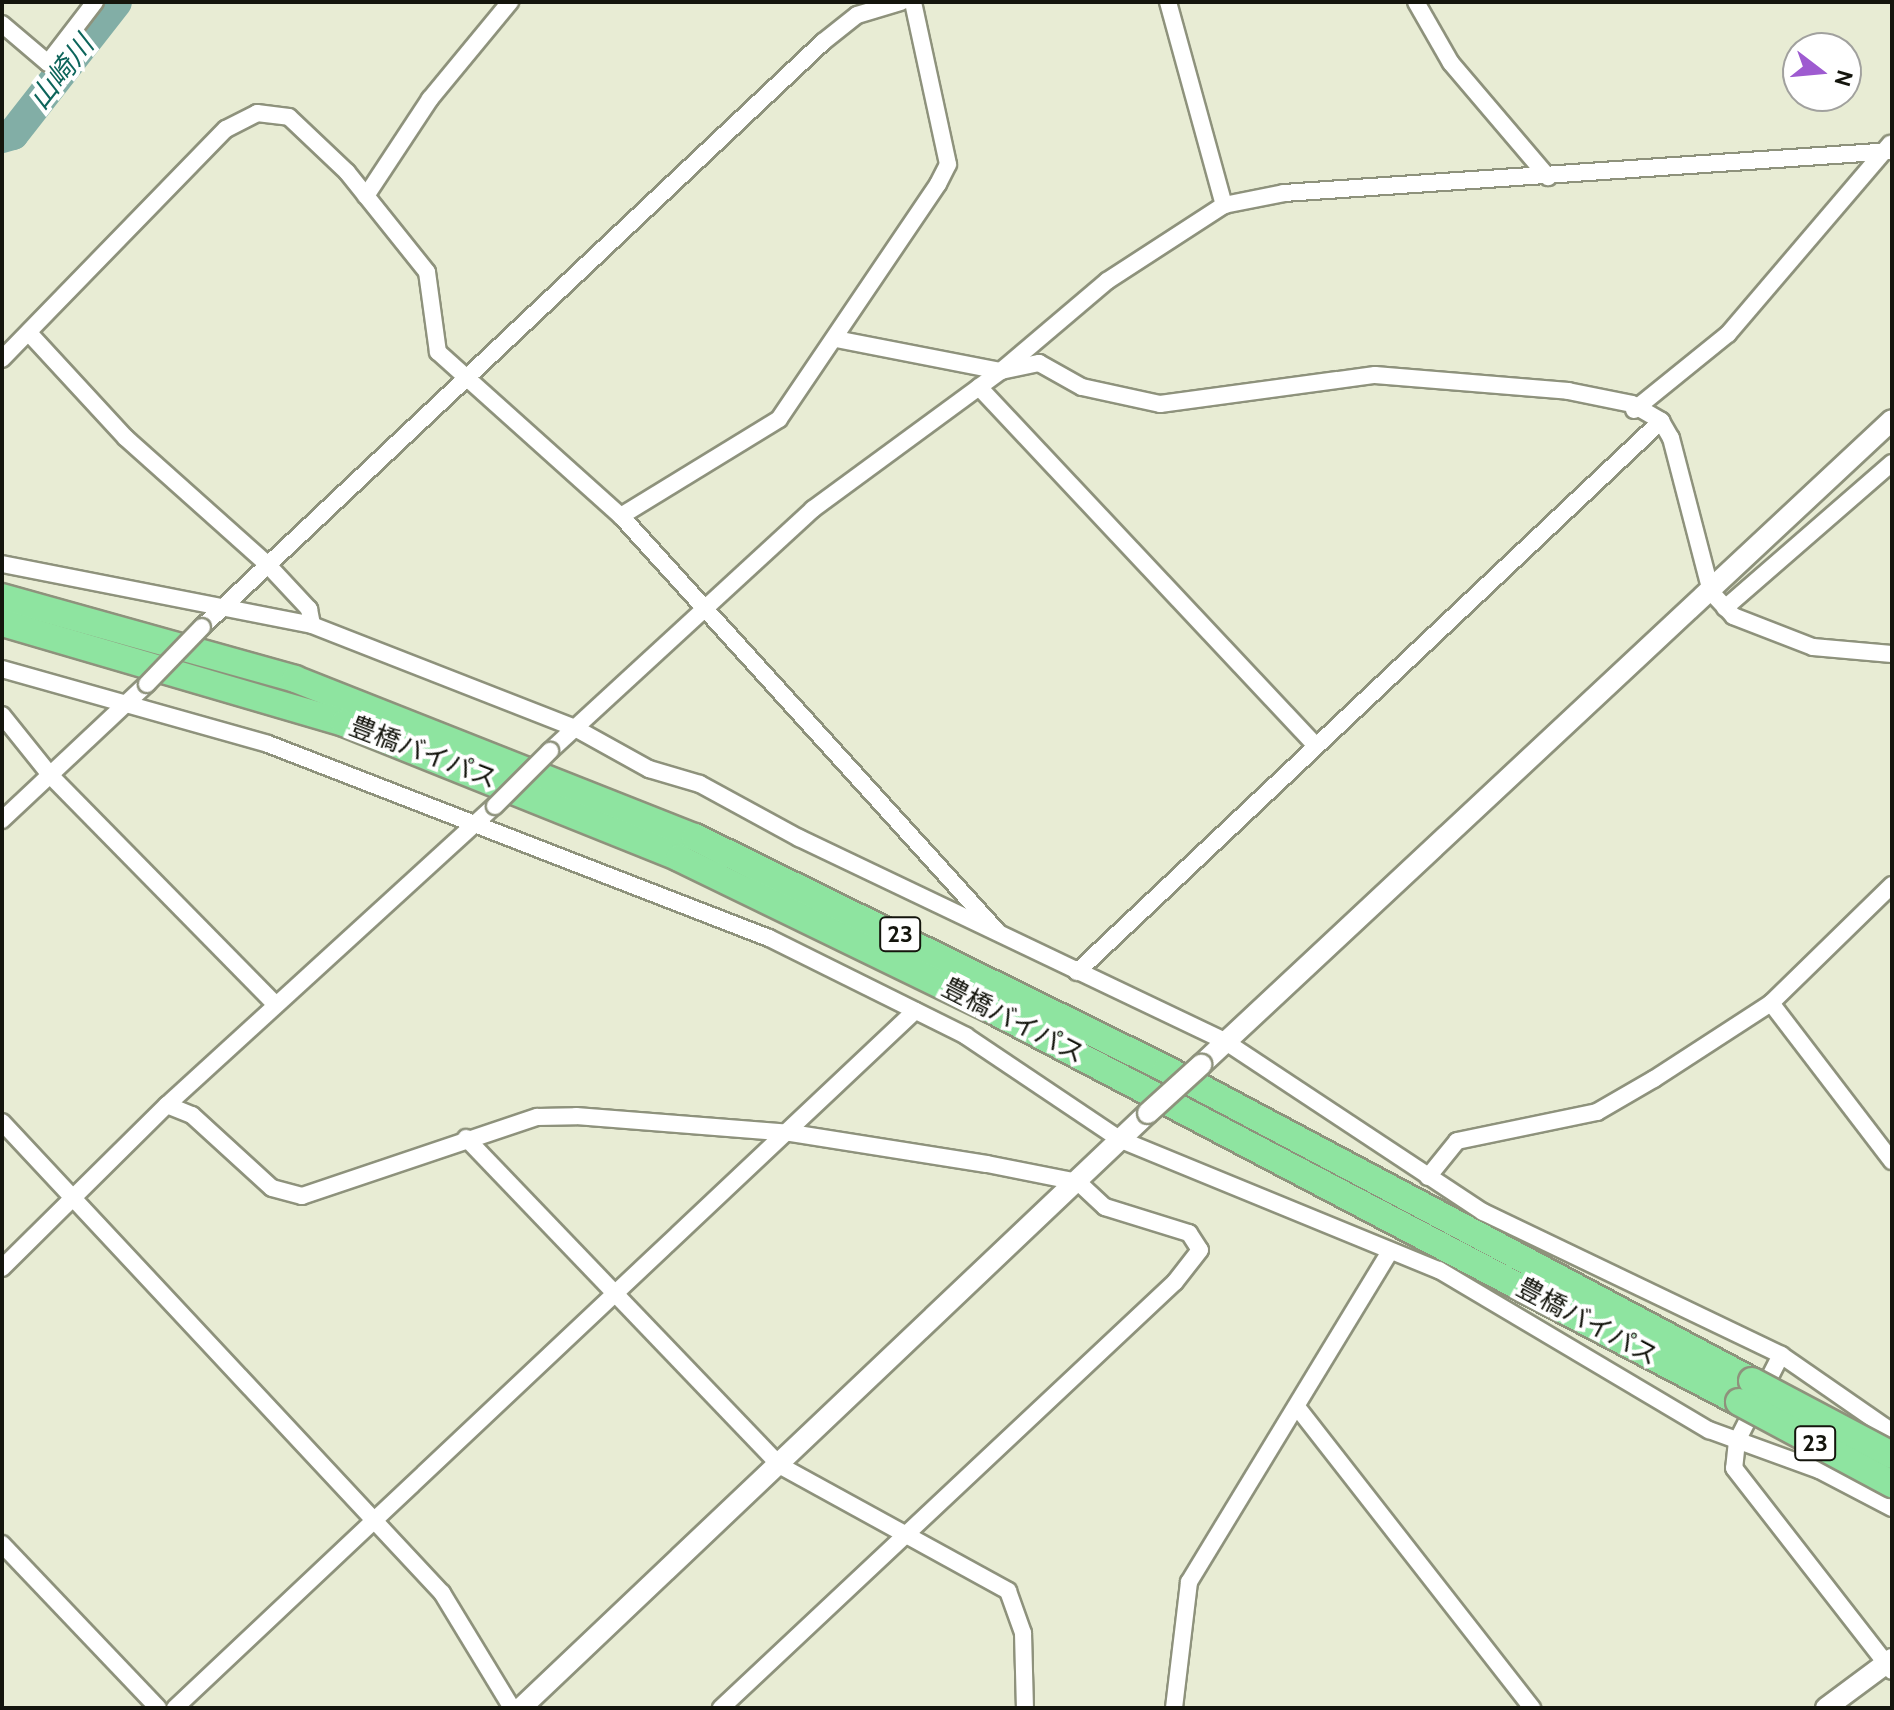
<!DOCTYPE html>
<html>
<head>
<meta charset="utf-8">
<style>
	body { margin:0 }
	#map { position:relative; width:1894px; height:1710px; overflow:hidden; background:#e8ecd4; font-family:Cabin,"Noto Sans JP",sans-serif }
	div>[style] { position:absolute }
	.river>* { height:32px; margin:-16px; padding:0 16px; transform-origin:16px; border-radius:16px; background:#82aea6 }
	.roads { filter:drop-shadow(2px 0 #8e927c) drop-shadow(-2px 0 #8e927c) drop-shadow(0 2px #8e927c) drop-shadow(0 -2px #8e927c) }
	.minor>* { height:16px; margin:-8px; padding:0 8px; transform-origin:8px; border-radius:8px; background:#fff }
	.tertiary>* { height:20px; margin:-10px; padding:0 10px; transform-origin:10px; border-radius:10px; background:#fff }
	.trunk>* { height:26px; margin:-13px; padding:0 13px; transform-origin:13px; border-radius:13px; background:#8ee4a0 }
	.bridges { filter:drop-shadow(2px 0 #8e927c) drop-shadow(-2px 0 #8e927c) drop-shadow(0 2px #8e927c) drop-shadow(0 -2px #8e927c) }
	.minor-bridge>* { height:16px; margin:-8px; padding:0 8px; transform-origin:8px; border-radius:8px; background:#fff }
	.tertiary-bridge>* { height:20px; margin:-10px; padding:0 10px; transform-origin:10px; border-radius:10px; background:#fff }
	.trunk-bridge>* { height:26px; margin:-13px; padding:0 13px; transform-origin:13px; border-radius:13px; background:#8ee4a0 }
	span { translate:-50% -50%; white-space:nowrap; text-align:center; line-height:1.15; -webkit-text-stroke:8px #fff; paint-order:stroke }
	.shield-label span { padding:2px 6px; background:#fff; border:2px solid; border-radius:6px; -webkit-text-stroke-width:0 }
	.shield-label { font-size:24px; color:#14150d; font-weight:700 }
	.street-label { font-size:26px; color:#14150d }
	.water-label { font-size:28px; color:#0d655b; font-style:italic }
	.frame { position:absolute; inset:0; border:4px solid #14150d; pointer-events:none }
	.north { position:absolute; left:1782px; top:32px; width:80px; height:80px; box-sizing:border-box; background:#fff; border:2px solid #a1a19e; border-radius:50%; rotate:106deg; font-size:22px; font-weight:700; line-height:32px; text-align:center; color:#14150d }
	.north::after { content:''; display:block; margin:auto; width:28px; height:36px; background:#9e5bd0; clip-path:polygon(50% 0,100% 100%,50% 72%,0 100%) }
</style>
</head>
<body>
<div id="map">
	<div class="river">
		<div style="left:2px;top:137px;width:11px;rotate:-15deg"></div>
		<div style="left:13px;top:134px;width:167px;rotate:-52deg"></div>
	</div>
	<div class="roads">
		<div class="minor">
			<div style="left:1168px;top:2px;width:211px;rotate:74.6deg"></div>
			<div style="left:1416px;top:2px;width:70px;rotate:60.2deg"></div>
			<div style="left:1451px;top:63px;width:150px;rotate:49.6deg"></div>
			<div style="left:2px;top:24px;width:60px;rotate:40.3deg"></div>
			<div style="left:48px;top:63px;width:77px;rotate:-52.4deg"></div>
			<div style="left:366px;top:196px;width:116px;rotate:-56.6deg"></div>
			<div style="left:430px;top:99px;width:126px;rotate:-50.5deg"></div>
			<div style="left:29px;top:333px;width:143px;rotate:47.3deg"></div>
			<div style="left:126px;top:438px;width:189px;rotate:41.8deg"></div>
			<div style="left:267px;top:564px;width:62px;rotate:47deg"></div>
			<div style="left:309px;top:609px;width:16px;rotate:79deg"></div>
			<div style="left:836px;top:339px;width:168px;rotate:11deg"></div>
			<div style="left:1001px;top:371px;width:39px;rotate:-12deg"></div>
			<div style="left:1039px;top:363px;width:49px;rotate:29.2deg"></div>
			<div style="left:1082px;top:387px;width:80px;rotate:12.3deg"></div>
			<div style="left:1160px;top:404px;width:217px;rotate:-7.7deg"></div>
			<div style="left:1375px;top:375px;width:194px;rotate:4.7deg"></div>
			<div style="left:1568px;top:391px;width:65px;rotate:11.5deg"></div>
			<div style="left:1632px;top:404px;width:34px;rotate:30deg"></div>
			<div style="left:1661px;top:421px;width:20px;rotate:60deg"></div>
			<div style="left:1671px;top:438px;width:159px;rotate:75.4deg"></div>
			<div style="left:1711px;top:592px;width:33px;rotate:47deg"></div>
			<div style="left:1733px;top:616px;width:86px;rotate:21.2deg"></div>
			<div style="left:1813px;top:647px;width:79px;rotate:5.1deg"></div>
			<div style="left:2px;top:359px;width:321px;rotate:-45.8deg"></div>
			<div style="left:226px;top:129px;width:35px;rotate:-27deg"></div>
			<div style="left:257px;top:113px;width:32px;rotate:7deg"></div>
			<div style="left:289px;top:117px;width:80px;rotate:43.5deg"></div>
			<div style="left:347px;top:172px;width:128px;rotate:51.3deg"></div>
			<div style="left:427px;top:272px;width:81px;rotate:82.2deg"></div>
			<div style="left:438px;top:352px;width:246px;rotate:41.9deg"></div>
			<div style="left:621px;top:516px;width:559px;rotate:47.83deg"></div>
			<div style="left:979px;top:387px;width:488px;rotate:46.8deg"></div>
			<div style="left:1634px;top:410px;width:121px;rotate:-39deg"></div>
			<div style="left:1728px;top:334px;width:250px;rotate:-49.5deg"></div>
			<div style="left:621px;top:516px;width:185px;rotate:-31.5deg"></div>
			<div style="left:779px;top:419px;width:284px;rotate:-55.9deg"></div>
			<div style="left:938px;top:184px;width:22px;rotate:-63deg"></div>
			<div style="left:948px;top:164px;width:166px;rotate:-102.2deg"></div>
			<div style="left:2px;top:564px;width:316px;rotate:11.1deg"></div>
			<div style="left:312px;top:625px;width:282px;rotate:21.4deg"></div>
			<div style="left:575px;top:728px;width:85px;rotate:29deg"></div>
			<div style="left:649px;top:769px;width:53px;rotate:16.4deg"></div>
			<div style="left:700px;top:784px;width:113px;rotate:28.6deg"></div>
			<div style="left:799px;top:838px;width:473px;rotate:25.5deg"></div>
			<div style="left:1226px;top:1042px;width:308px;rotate:33.5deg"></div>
			<div style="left:1483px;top:1212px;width:331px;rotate:25.6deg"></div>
			<div style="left:1781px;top:1355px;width:135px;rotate:34.7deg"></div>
			<div style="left:1725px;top:608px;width:221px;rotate:-41deg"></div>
			<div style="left:202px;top:627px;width:853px;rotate:-43.29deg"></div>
			<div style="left:823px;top:42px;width:43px;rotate:-38.5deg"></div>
			<div style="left:857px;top:15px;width:46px;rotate:-16.5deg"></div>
			<div style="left:2px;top:669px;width:276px;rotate:15.7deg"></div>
			<div style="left:268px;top:744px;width:537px;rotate:21.17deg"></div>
			<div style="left:769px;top:938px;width:220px;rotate:26.4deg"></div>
			<div style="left:966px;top:1036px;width:184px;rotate:33.9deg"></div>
			<div style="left:1119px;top:1139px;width:346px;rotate:22.3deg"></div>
			<div style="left:1439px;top:1270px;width:314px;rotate:30.7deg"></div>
			<div style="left:1709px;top:1430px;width:117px;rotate:20deg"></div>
			<div style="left:1819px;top:1470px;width:82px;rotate:27.5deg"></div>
			<div style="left:2px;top:715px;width:77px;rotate:51.3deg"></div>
			<div style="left:50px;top:775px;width:321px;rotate:45.5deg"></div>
			<div style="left:550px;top:751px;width:357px;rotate:-42.6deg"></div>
			<div style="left:813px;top:509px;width:233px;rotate:-36.3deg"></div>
			<div style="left:1001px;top:371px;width:139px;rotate:-40.3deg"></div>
			<div style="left:1107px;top:281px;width:140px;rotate:-33deg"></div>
			<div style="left:1224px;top:205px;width:61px;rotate:-11.3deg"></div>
			<div style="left:1284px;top:193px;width:609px;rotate:-3.95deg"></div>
			<div style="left:2px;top:820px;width:199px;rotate:-43.2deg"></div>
			<div style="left:1077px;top:972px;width:803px;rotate:-43.33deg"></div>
			<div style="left:1771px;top:1003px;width:199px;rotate:52.6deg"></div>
			<div style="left:167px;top:1105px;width:27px;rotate:22deg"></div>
			<div style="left:192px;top:1115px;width:108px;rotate:42.4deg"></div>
			<div style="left:272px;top:1188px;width:31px;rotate:15deg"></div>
			<div style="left:302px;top:1196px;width:248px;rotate:-18.6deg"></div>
			<div style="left:537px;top:1117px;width:39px;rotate:-1deg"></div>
			<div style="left:576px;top:1116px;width:216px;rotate:4.5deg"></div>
			<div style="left:791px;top:1133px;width:198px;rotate:9deg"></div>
			<div style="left:987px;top:1164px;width:93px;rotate:11.2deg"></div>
			<div style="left:1078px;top:1182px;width:37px;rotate:43deg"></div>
			<div style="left:1105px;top:1207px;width:88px;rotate:17.2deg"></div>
			<div style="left:1189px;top:1233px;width:20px;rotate:57deg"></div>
			<div style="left:1200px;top:1250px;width:41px;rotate:128deg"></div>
			<div style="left:1175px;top:1282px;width:623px;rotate:136.82deg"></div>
			<div style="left:2px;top:1122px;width:645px;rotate:46.95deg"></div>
			<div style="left:442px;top:1593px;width:135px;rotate:58.7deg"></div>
			<div style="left:466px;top:1138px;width:455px;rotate:46.2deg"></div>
			<div style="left:781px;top:1466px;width:259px;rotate:28.8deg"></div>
			<div style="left:1008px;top:1591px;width:45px;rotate:70.3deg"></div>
			<div style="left:1023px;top:1633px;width:75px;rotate:88.5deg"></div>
			<div style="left:1428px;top:1177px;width:46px;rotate:-51.1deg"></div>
			<div style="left:1457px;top:1141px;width:143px;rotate:-11.7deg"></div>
			<div style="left:1597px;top:1112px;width:66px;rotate:-30.1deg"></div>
			<div style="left:1654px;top:1079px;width:140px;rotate:-33deg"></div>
			<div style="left:1771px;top:1003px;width:169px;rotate:-44.3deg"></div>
			<div style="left:2px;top:1268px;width:232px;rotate:-44.7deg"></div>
			<div style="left:167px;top:1105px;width:444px;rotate:-42.4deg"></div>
			<div style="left:1781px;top:1355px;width:97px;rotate:117.1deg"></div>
			<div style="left:1737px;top:1441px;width:27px;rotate:96deg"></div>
			<div style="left:1734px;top:1468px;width:257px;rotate:52.1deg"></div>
			<div style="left:1297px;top:1407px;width:382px;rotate:52deg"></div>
			<div style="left:2px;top:1544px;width:226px;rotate:46.4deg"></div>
			<div style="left:175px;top:1708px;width:1017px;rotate:-43.29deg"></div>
			<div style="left:1174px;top:1708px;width:127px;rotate:-83.2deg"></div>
			<div style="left:1189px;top:1582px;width:387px;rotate:-58.7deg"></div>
		</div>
		<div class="tertiary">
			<div style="left:1201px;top:1065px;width:945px;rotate:-43.03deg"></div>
			<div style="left:521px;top:1708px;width:864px;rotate:-43.5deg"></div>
			<div style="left:1826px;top:1708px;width:82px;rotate:-36.6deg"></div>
		</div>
		<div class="trunk">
			<div style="left:2px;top:597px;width:304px;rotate:15.6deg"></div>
			<div style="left:295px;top:679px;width:430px;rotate:21.6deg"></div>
			<div style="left:695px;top:837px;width:525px;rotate:26.22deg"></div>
			<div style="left:1166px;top:1069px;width:664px;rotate:28.03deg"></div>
			<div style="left:2px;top:623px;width:356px;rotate:16.3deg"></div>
			<div style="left:344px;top:723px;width:361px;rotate:21.9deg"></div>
			<div style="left:679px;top:858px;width:346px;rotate:25.9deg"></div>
			<div style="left:990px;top:1009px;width:846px;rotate:27.69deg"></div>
		</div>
	</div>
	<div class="bridges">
		<div class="minor-bridge">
			<div style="left:147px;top:684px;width:79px;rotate:-46deg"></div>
			<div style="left:495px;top:806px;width:78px;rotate:-45deg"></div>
		</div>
		<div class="tertiary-bridge">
			<div style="left:1148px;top:1113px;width:72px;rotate:-42.2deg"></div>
		</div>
		<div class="trunk-bridge">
			<div style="left:1752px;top:1381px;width:158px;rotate:27.9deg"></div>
			<div style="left:1739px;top:1402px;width:174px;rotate:28.2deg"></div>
		</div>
	</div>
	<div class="shield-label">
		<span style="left:900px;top:934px">23</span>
		<span style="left:1815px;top:1443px">23</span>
	</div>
	<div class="street-label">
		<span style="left:423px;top:753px;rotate:21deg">豊橋バイパス</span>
		<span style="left:1013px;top:1021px;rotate:27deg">豊橋バイパス</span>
		<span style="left:1587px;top:1322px;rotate:28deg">豊橋バイパス</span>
	</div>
	<div class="water-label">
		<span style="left:61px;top:72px;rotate:-52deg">山崎川</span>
	</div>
	<div class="frame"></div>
	<div class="north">N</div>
</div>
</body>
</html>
